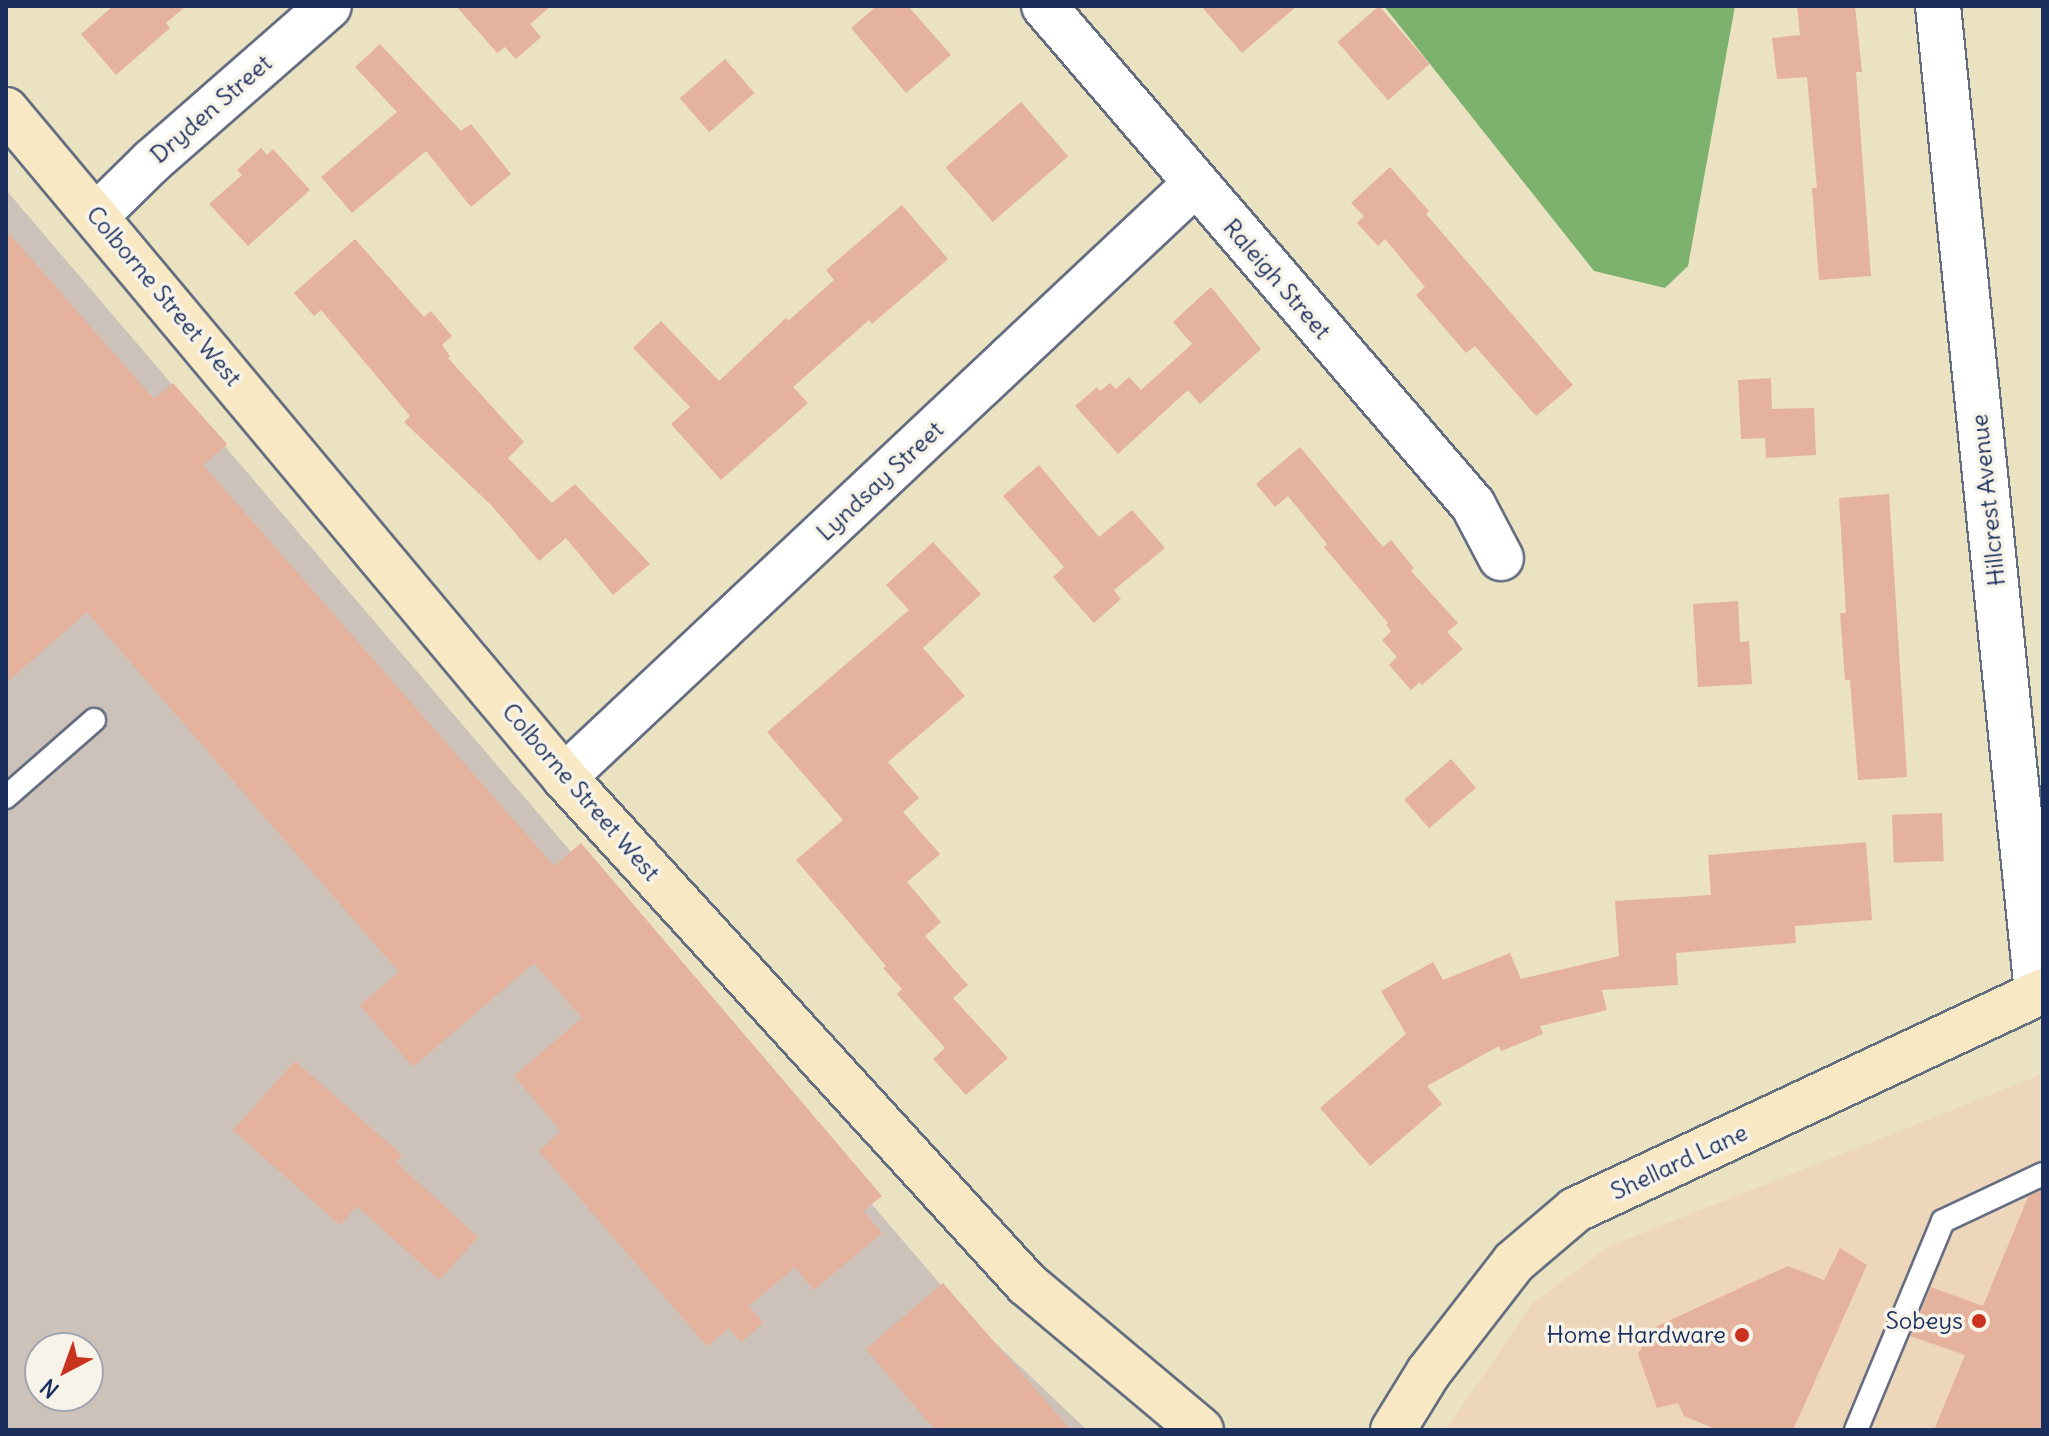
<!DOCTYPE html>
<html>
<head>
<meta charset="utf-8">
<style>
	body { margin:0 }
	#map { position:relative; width:2049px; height:1436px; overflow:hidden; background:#ebe2c1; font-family:Delius,sans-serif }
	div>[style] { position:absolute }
	.built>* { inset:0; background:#eed6bb }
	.industrial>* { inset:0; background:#ccc2b9 }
	.forest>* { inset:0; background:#7cb26e }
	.building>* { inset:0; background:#e5b29d; transform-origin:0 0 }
	.roads { filter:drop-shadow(2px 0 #646e81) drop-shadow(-2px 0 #646e81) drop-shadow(0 2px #646e81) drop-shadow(0 -2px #646e81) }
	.lane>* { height:22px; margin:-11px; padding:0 11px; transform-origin:11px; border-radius:11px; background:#fff }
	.street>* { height:44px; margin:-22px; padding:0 22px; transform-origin:22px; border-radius:22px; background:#fff }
	.secondary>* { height:44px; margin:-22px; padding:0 22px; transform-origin:22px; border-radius:22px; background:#f8e8c3 }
	.dots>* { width:22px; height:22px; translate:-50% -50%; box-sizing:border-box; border:4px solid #f7f3e8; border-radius:50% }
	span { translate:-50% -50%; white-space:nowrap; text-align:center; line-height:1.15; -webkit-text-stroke:7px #f7f3e8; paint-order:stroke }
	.street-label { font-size:24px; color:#1b2f5e }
	.poi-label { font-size:24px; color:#1b2f5e }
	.right { translate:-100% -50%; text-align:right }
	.frame { position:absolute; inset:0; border:8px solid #1b2f5e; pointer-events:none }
	.north { position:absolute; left:24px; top:1332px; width:80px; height:80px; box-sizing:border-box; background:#f7f3e8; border:2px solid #9fa5b1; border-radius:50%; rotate:221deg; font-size:22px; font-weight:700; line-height:32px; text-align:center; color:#1b2f5e }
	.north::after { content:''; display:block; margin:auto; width:28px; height:36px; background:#c8321e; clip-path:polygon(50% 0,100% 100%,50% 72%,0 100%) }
</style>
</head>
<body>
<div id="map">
	<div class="built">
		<div style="clip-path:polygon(2043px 1074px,2043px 1430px,1446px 1430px,1532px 1304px,1608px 1247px)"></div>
	</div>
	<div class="industrial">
		<div style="clip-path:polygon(evenodd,6px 190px,969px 1318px,1087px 1430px,6px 1430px,6px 190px,40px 1348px,88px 1348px,88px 1396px,40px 1396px,40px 1348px)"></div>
	</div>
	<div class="forest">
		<div style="clip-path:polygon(1384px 6px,1735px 6px,1688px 266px,1665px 288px,1594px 271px)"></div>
	</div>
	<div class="building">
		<div style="clip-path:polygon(113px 6px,186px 6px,166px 23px,170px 28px,116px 75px,81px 34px)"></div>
		<div style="clip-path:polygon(456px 6px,551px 6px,530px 24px,541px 37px,516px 59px,505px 47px,497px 53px)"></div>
		<div style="clip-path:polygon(877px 6px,908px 6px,951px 55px,906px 93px,851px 28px)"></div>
		<div style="clip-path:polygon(1201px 6px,1297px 6px,1242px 53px)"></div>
		<div style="left:1379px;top:6px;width:77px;height:55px;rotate:49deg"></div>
		<div style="clip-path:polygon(1797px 6px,1855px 6px,1862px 72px,1856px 72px,1871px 276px,1819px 280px,1812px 188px,1817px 188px,1807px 77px,1777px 79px,1772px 38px,1800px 35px)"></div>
		<div style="clip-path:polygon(380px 44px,461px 131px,471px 124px,511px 174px,471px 207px,426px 151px,352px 213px,321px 177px,397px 112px,355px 67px)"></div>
		<div style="left:725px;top:59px;width:45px;height:60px;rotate:49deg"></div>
		<div style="left:1021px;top:102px;width:72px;height:100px;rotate:49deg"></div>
		<div style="clip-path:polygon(261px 148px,267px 155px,273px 149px,310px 190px,248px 246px,209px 204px,242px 175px,237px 170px)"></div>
		<div style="clip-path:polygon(1390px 167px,1429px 211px,1426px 214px,1573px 385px,1536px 416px,1475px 346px,1466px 353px,1416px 295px,1425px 287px,1385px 239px,1378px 246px,1357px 223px,1364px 216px,1351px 203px)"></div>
		<div style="clip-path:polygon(902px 205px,948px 259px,872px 324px,869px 320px,793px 387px,808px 403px,721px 480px,671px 424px,690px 407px,633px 348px,661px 321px,719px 381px,786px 318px,788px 321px,834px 280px,826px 270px)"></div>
		<div style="clip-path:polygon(6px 230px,154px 399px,173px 383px,227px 444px,203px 465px,554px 866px,581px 843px,882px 1196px,863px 1211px,882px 1233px,814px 1290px,795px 1267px,749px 1306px,763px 1323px,741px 1342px,729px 1328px,707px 1346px,539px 1151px,561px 1131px,514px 1076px,582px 1018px,534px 963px,413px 1067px,360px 1005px,399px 972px,87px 612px,6px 683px)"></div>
		<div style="clip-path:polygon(355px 239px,424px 317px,431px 311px,452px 336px,442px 345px,450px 356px,448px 358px,524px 442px,508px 458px,552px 503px,575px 484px,650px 564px,613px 595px,566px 538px,539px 561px,492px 506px,404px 422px,410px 416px,321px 310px,314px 316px,294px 293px)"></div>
		<div style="clip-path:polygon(1211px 287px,1261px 349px,1200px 404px,1188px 390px,1118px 454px,1075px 406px,1097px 387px,1100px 391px,1110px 383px,1116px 389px,1129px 377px,1141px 390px,1192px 344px,1173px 322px)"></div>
		<div style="clip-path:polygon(1771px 378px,1772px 409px,1814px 408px,1816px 455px,1766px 458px,1765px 438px,1741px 439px,1738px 380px)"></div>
		<div style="clip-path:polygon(1300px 447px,1383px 547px,1391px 540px,1414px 568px,1411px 571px,1458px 623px,1447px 632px,1463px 649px,1422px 685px,1420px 682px,1411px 690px,1389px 665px,1397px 657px,1382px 640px,1391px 631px,1386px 625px,1388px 623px,1324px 547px,1327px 544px,1288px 496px,1275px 507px,1256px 484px)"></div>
		<div style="clip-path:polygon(1039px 465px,1099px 537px,1132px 510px,1165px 548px,1114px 590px,1121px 599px,1094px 623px,1053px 577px,1064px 567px,1003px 496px)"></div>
		<div style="clip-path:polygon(1889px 494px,1907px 777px,1858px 780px,1850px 680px,1845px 680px,1840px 613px,1846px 613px,1839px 498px)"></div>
		<div style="clip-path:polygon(933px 542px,981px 594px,923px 648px,965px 696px,888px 762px,919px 798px,903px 812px,940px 854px,907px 882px,941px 922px,925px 936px,968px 985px,953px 998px,1008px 1058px,966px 1095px,933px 1059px,945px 1048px,897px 994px,902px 989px,883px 968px,886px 966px,796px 860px,843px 820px,767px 732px,909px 610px,886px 585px)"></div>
		<div style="clip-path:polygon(1738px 601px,1740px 642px,1749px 641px,1752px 684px,1698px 687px,1693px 604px)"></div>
		<div style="left:1451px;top:759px;width:38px;height:62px;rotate:49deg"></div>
		<div style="left:1942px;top:813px;width:48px;height:50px;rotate:88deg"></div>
		<div style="clip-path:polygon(1866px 842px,1872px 920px,1795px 926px,1796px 943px,1676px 953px,1678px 985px,1602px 990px,1607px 1010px,1540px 1026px,1543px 1034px,1501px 1051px,1499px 1046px,1427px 1086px,1442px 1104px,1370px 1166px,1320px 1108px,1406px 1034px,1381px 991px,1433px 962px,1443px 980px,1510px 953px,1521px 979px,1619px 956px,1615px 901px,1711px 895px,1708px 855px)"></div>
		<div style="clip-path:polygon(295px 1061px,402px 1155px,396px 1162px,478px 1237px,439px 1280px,357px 1206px,340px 1225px,233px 1130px)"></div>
		<div style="clip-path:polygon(2043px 1189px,2043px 1430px,1934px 1430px,1965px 1355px,1910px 1336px,1931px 1287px,1983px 1306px,2028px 1197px)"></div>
		<div style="clip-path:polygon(1840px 1248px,1867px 1265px,1793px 1430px,1718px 1430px,1684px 1416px,1678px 1403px,1657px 1408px,1638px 1354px,1653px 1328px,1788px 1266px,1824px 1280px)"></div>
		<div style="clip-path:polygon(943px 1283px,1071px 1430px,935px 1430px,866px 1349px)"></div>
	</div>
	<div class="roads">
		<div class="lane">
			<div style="left:6px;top:797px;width:117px;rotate:-41.2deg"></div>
			<div style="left:1856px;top:1430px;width:226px;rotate:-67.4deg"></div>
			<div style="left:1943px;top:1221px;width:110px;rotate:-25.2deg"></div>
		</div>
		<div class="street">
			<div style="left:1044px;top:6px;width:658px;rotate:49.31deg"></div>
			<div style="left:1473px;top:505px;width:60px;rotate:62.2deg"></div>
			<div style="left:1938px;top:6px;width:992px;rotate:84.27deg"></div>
			<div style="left:97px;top:215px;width:77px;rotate:-44.5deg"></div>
			<div style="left:152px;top:161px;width:235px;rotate:-41.2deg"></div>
			<div style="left:564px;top:777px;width:866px;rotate:-43.22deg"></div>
		</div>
		<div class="secondary">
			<div style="left:6px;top:110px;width:870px;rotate:50.08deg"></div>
			<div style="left:564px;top:777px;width:687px;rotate:47.6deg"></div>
			<div style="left:1027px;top:1284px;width:227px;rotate:40deg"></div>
			<div style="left:1393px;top:1430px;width:67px;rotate:-58.4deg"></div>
			<div style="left:1428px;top:1373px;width:140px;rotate:-52.2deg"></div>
			<div style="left:1514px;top:1262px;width:80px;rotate:-40.4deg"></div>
			<div style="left:1575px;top:1210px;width:517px;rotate:-25.08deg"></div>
		</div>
	</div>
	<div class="dots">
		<div style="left:1979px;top:1321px;background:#c8321e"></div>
		<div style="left:1742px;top:1335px;background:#c8321e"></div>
	</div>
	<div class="street-label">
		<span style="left:211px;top:109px;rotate:-41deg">Dryden Street</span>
		<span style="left:1277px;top:279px;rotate:49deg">Raleigh Street</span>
		<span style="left:164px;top:296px;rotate:50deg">Colborne Street West</span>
		<span style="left:880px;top:481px;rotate:-43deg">Lyndsay Street</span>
		<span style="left:1988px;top:500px;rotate:-96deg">Hillcrest Avenue</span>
		<span style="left:581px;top:792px;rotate:49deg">Colborne Street West</span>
		<span style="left:1679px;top:1162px;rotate:-25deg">Shellard Lane</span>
	</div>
	<div class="poi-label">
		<span class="right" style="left:1963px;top:1321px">Sobeys</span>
		<span class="right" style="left:1726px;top:1335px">Home Hardware</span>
	</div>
	<div class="frame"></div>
	<div class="north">N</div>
</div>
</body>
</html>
